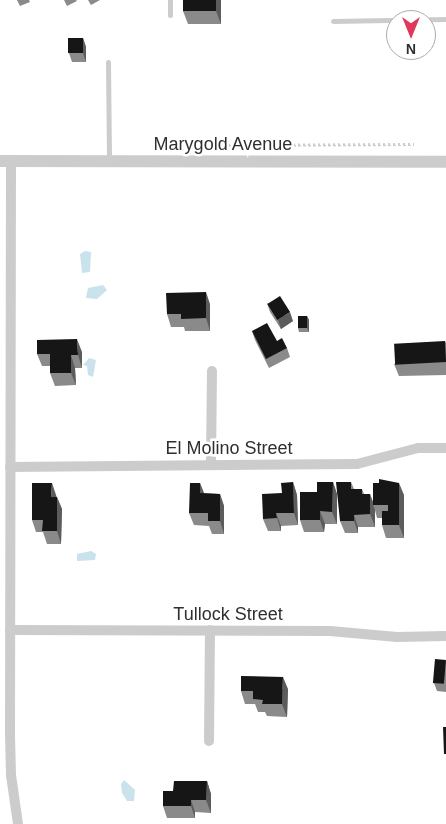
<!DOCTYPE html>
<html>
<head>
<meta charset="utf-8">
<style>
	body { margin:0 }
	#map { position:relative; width:446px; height:824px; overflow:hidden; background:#fff; font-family:Helvetica,sans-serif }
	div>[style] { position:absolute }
	.water>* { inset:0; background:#cae2eb }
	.path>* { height:2.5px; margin-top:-1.25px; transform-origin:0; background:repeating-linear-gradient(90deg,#ccc 0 2.5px,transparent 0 5px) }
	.service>* { height:5px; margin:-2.5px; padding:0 2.5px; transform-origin:2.5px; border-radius:2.5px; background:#ccc }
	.minor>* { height:10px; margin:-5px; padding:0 5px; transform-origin:5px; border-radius:5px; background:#ccc }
	.tertiary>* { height:12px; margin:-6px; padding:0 6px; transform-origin:6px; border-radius:6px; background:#ccc }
	.wall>* { inset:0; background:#8a8a8a }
	.shaded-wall>* { inset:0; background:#5c5c5c }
	.building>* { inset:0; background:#161616; transform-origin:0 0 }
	span { translate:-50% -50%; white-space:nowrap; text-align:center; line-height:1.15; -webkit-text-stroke:5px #fff; paint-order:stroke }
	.street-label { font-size:18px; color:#2f2f2f }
	.north { position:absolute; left:386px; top:10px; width:50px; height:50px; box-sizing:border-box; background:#fff; border:1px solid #acacac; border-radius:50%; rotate:180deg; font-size:14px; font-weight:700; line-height:20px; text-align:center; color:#2f2f2f }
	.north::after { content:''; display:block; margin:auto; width:18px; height:22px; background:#df385a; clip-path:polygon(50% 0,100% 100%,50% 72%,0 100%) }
</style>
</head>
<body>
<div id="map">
	<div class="water">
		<div style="clip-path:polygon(85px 251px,91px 252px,90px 272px,82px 273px,80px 254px)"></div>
		<div style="clip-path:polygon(103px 285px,107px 290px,97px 299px,86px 298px,88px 288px)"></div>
		<div style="clip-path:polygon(89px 358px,96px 360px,93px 377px,88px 375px,87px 366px,83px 365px)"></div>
		<div style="clip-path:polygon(91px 551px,96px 554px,95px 560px,77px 561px,77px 554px)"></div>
		<div style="clip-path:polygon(124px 780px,135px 790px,134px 801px,127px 801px,122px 793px,121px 784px)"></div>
	</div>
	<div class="path">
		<div style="left:153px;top:145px;width:261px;rotate:-0.2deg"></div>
	</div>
	<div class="service">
		<div style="left:170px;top:15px;width:15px;rotate:-90deg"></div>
		<div style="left:333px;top:21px;width:113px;rotate:-1deg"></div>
		<div style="left:108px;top:62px;width:98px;rotate:89.4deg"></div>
	</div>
	<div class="minor">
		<div style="left:11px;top:160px;width:575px;rotate:90.1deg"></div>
		<div style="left:10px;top:735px;width:40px;rotate:88.6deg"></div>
		<div style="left:11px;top:775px;width:49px;rotate:81.9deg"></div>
		<div style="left:211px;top:464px;width:93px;rotate:-89.4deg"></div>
		<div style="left:10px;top:467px;width:347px;rotate:-0.5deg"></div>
		<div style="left:357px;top:464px;width:63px;rotate:-14.7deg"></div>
		<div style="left:418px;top:448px;width:28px"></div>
		<div style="left:10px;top:630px;width:320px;rotate:0.2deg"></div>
		<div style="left:330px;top:631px;width:67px;rotate:5.1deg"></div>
		<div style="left:397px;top:637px;width:49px;rotate:-1.2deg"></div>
		<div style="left:209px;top:741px;width:111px;rotate:-89.5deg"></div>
	</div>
	<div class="tertiary">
		<div style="left:0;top:161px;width:446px;rotate:0.1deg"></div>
	</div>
	<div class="wall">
		<div style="clip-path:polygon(17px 0,29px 0,30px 2px,20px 6px)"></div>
		<div style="clip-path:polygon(64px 0,76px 0,77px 1px,67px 6px)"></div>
		<div style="clip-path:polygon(88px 0,100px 0,91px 5px)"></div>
		<div style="clip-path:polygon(221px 0,221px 24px,188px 24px,183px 11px)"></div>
		<div style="clip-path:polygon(83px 38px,86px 47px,86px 62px,72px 62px,69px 53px)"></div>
		<div style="clip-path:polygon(267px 303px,293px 321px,281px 329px,270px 312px)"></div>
		<div style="clip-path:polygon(210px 304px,210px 331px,185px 331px,184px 327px,171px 327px,167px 314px)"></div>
		<div style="clip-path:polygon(307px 316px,309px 320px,309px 332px,299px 332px,298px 328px)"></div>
		<div style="clip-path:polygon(252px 331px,277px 341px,287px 348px,290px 357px,269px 368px,255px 340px)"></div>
		<div style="clip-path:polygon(445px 341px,446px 343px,446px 375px,399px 376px,394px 364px)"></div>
		<div style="clip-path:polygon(82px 352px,82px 368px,75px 368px,76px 385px,55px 386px,50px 373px,50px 366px,42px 366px,37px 354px)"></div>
		<div style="clip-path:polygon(293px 482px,297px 495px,298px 525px,281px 526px,281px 531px,268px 531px,263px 519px,282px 493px)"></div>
		<div style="clip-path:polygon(333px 482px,337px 494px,337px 524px,325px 524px,324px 532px,304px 532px,300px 520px)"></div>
		<div style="clip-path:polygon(351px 482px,354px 489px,362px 489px,364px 494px,370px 494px,373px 502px,404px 495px,404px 538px,386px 538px,382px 525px,382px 518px,377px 518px,375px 510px,375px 527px,358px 527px,358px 533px,345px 533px,340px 521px)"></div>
		<div style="clip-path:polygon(200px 483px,204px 493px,220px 494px,224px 506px,224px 534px,212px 534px,209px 526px,194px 525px,189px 513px)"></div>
		<div style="clip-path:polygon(56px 495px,62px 509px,61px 544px,47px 544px,43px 532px,36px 532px,32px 520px)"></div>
		<div style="clip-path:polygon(446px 660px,446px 692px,437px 691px,434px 683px)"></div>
		<div style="clip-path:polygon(288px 689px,287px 717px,267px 716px,265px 712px,258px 712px,255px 704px,245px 704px,241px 691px)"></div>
		<div style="clip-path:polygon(207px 781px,211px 794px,211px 813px,195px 812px,195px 818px,167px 818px,163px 806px,173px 791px)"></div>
	</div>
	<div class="shaded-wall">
		<div style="clip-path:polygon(216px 0,221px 0,221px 24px,216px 11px)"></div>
		<div style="clip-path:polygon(83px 38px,86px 47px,86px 62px,83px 53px)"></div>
		<div style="clip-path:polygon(206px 292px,210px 304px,210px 331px,206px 318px)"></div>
		<div style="clip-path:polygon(290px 312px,293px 321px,281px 329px,278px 320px)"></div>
		<div style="clip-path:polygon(307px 316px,309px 320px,309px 332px,307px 328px)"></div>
		<div style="clip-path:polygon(77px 339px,82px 352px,82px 368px,78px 355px)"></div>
		<div style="clip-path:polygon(71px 355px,75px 368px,76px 385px,71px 373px)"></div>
		<div style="clip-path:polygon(293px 482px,297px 495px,298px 525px,294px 513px)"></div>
		<div style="clip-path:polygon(333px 482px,337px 494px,337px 524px,332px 512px)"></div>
		<div style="clip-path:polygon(52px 483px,56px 495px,56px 509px,51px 497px)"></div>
		<div style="clip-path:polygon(200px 483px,205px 496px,200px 493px)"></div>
		<div style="clip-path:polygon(399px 483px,404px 495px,404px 538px,399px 525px)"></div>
		<div style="clip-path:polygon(220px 494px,224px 506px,224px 534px,220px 521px)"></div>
		<div style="clip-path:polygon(370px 494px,374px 505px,373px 505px,375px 510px,375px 527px,370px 514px)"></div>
		<div style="clip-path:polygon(57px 497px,62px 509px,61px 544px,57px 531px)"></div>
		<div style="clip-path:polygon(320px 511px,325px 524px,324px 532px,320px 520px)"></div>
		<div style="clip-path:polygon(276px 513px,281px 526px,281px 531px,277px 518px)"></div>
		<div style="clip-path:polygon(354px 515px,358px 527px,358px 533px,354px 521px)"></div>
		<div style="clip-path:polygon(283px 677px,288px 689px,287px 717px,282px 704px)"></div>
		<div style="clip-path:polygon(207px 781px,211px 794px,211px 813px,206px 800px)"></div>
		<div style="clip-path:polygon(191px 800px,195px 812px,195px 818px,191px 806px)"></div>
	</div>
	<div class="building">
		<div style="left:183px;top:0;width:33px;height:11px"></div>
		<div style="left:68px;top:38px;width:15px;height:15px"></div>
		<div style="clip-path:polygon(206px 292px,206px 318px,181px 319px,181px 314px,167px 314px,166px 293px)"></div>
		<div style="left:280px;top:296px;width:19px;height:15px;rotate:58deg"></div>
		<div style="left:298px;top:316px;width:9px;height:12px"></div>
		<div style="clip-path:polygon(267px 323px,277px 341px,282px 338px,287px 348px,266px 359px,252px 331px)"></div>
		<div style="clip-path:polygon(77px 339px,78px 355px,71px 355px,71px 373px,50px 373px,50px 354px,37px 354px,37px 340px)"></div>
		<div style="left:445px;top:341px;width:21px;height:51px;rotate:87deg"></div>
		<div style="clip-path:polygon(379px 479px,399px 483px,399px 525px,382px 525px,382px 511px,388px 511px,388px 505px,373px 505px,373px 483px,379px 483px)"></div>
		<div style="clip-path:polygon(293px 482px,294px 513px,276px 513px,277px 518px,263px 519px,262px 494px,282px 493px,281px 483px)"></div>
		<div style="clip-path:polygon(317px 482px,333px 482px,332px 512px,320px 511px,320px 520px,300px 520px,300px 492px,317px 492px)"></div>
		<div style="clip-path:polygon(336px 482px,351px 482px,351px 489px,362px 489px,362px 494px,370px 494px,370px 514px,354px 515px,354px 521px,340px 521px)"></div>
		<div style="clip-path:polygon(32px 483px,52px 483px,51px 497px,57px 497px,57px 531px,42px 531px,43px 520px,32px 520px)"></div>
		<div style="clip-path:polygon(190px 483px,200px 483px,200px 493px,220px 494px,220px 521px,208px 521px,208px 513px,189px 513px)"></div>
		<div style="left:435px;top:659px;width:11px;height:24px;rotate:5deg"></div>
		<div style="clip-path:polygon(241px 676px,283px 677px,282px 704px,262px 704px,263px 700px,253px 699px,253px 691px,241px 691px)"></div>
		<div style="clip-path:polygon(443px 727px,446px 727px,446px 754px,444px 754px)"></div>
		<div style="clip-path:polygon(174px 781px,207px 781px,206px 800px,191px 800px,191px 806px,163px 806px,163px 791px,173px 791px)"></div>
	</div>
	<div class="street-label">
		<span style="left:223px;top:144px">Marygold Avenue</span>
		<span style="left:229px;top:448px">El Molino Street</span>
		<span style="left:228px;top:614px">Tullock Street</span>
	</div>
	<div class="north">N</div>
</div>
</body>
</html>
